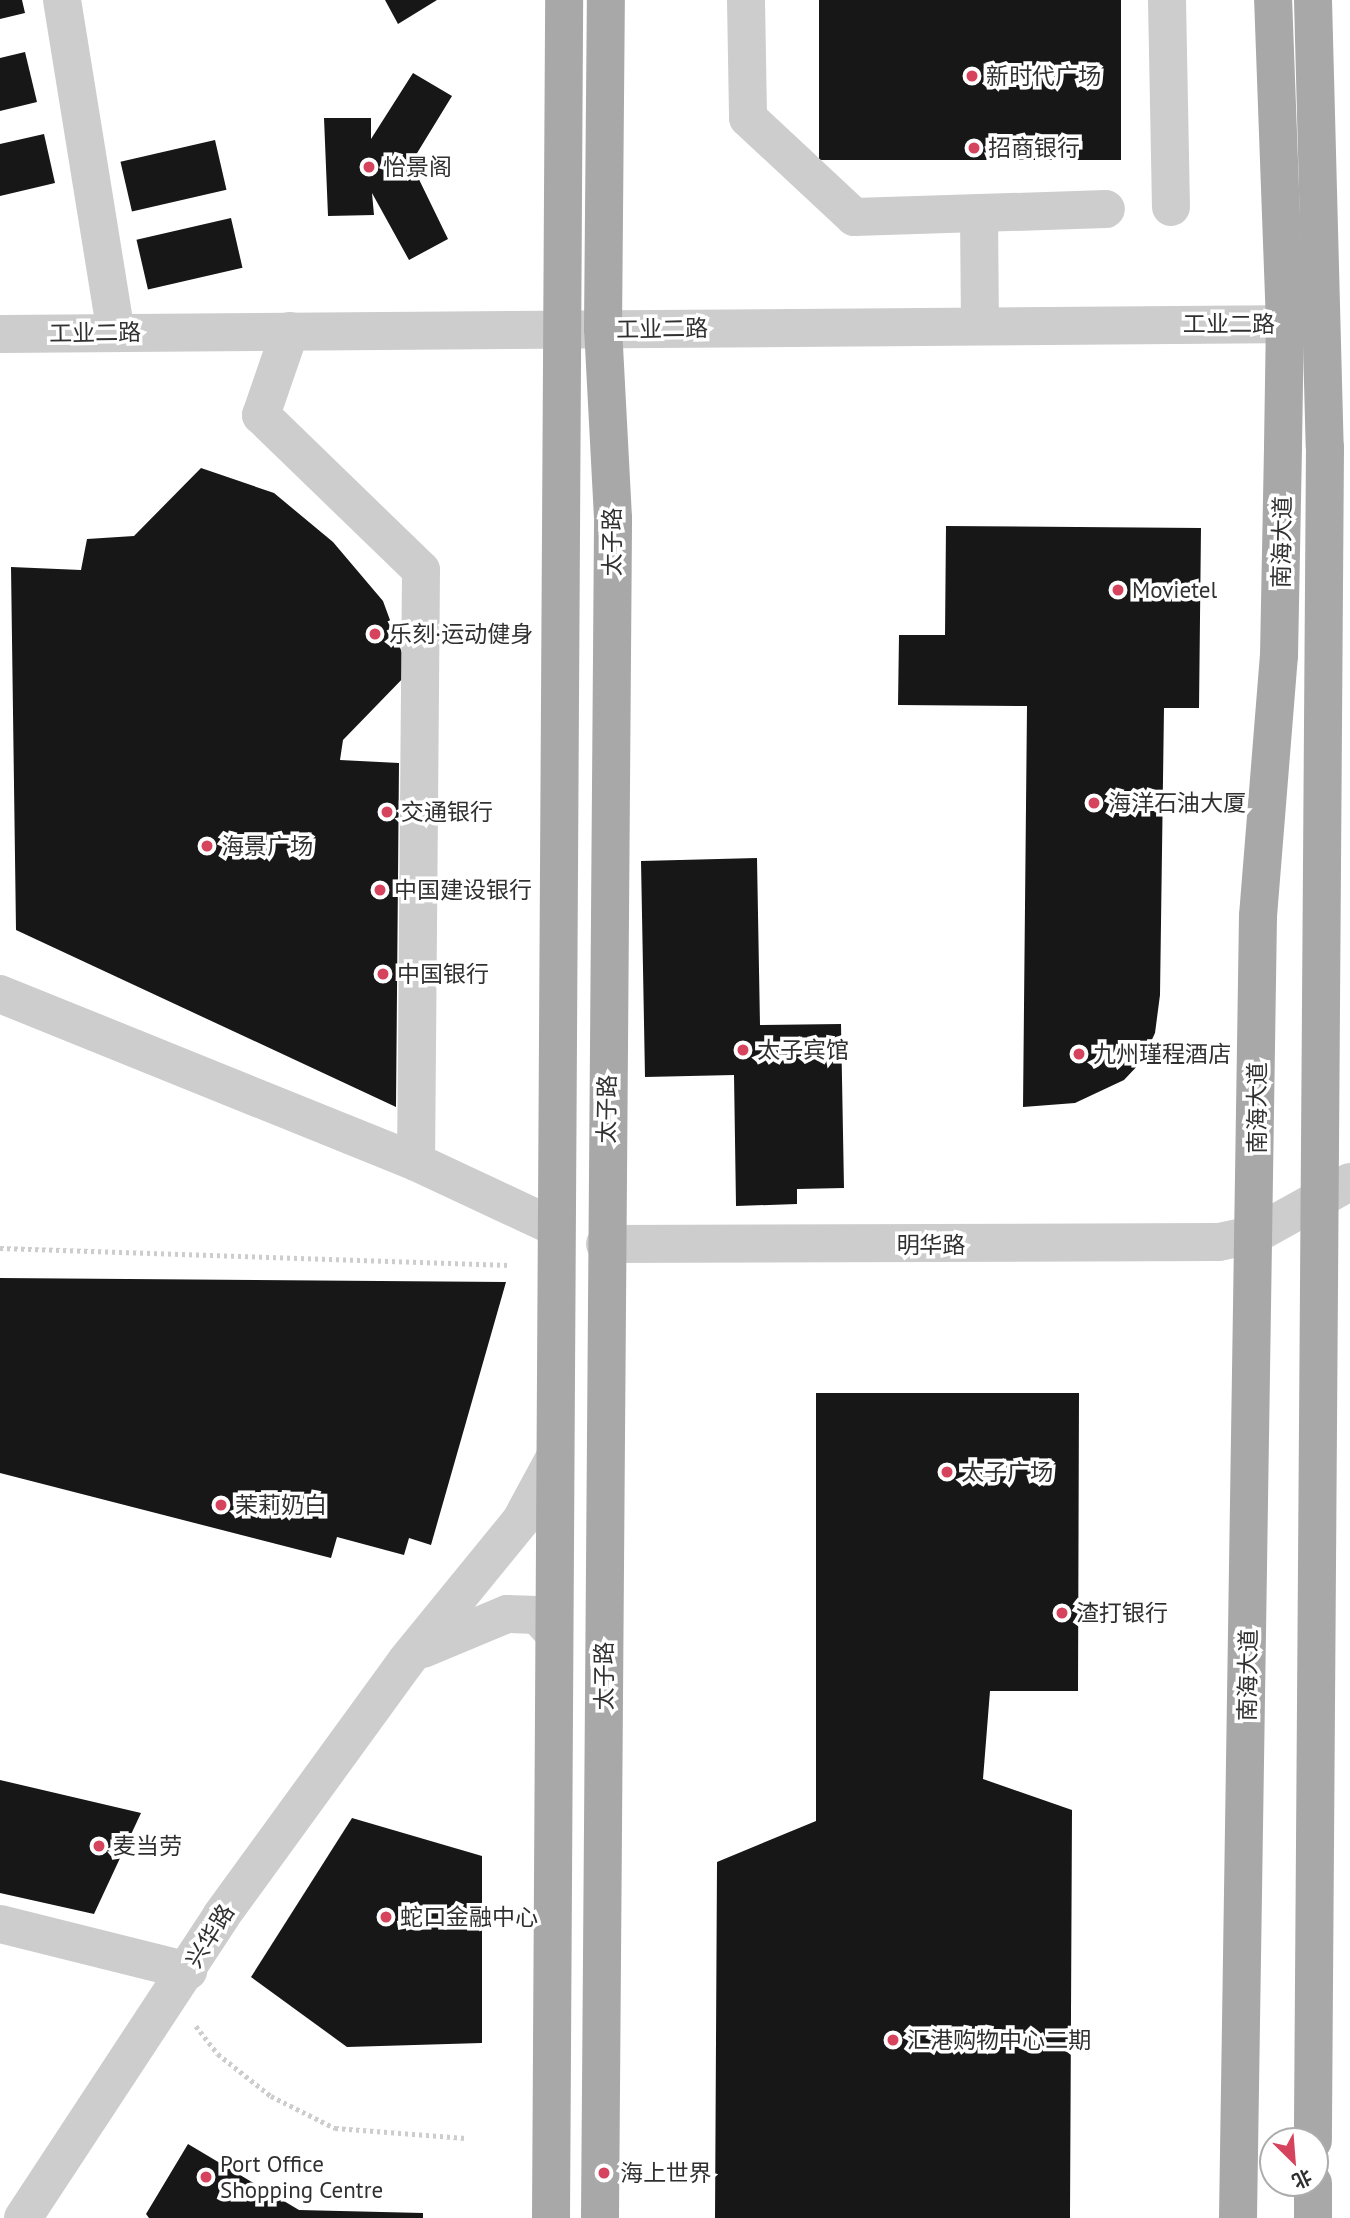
<!DOCTYPE html>
<html>
<head>
<meta charset="utf-8">
<style>
	body { margin:0 }
	#map { position:relative; width:1350px; height:2218px; overflow:hidden; background:#fff; font-family:"PT Sans","Noto Sans SC",sans-serif }
	div>[style] { position:absolute }
	.building>* { inset:0; background:#171717; transform-origin:0 0 }
	.path>* { height:4.5px; margin-top:-2.25px; transform-origin:0; background:repeating-linear-gradient(90deg,#cdcdcd 0 3.5px,transparent 0 7px) }
	.minor>* { height:38px; margin:-19px; padding:0 19px; transform-origin:19px; border-radius:19px; background:#cdcdcd }
	.major>* { height:38px; margin:-19px; padding:0 19px; transform-origin:19px; border-radius:19px; background:#a8a8a8 }
	.dots>* { width:19px; height:19px; translate:-50% -50%; box-sizing:border-box; border:4px solid #fff; border-radius:50% }
	span { translate:-50% -50%; white-space:nowrap; text-align:center; line-height:1.15; -webkit-text-stroke:7px #fff; paint-order:stroke }
	.poi-label { font-size:23px; color:#303030 }
	.left { translate:0 -50%; text-align:left }
	.street-label { font-size:23px; color:#303030 }
	.north { position:absolute; left:1259px; top:2127px; width:70px; height:70px; box-sizing:border-box; background:#fff; border:2px solid #acacac; border-radius:50%; rotate:155deg; font-size:19px; font-weight:700; line-height:28px; text-align:center; color:#303030 }
	.north::after { content:''; display:block; margin:auto; width:24px; height:32px; background:#d6435c; clip-path:polygon(50% 0,100% 100%,50% 72%,0 100%) }
</style>
</head>
<body>
<div id="map">
	<div class="building">
		<div style="clip-path:polygon(0 0,22px 0,25px 13px,0 19px)"></div>
		<div style="clip-path:polygon(385px 0,437px 0,398px 24px)"></div>
		<div style="left:819px;top:0;width:302px;height:160px"></div>
		<div style="clip-path:polygon(25px 52px,37px 102px,0 111px,0 58px)"></div>
		<div style="clip-path:polygon(413px 73px,452px 96px,411px 163px,448px 239px,409px 260px,372px 193px,374px 215px,328px 216px,324px 118px,371px 118px,371px 139px)"></div>
		<div style="clip-path:polygon(44px 134px,55px 183px,0 196px,0 144px)"></div>
		<div style="left:215px;top:140px;width:51px;height:97px;rotate:77deg"></div>
		<div style="left:231px;top:218px;width:51px;height:97px;rotate:77deg"></div>
		<div style="clip-path:polygon(201px 468px,274px 493px,333px 542px,383px 601px,409px 672px,343px 740px,340px 760px,399px 763px,396px 1107px,16px 930px,11px 567px,81px 570px,87px 539px,134px 536px)"></div>
		<div style="clip-path:polygon(946px 526px,1201px 528px,1199px 708px,1164px 708px,1160px 995px,1155px 1033px,1142px 1061px,1124px 1080px,1075px 1103px,1023px 1107px,1027px 706px,898px 705px,899px 635px,945px 635px)"></div>
		<div style="clip-path:polygon(757px 858px,760px 1025px,841px 1024px,844px 1188px,797px 1189px,797px 1204px,736px 1206px,734px 1075px,645px 1077px,641px 861px)"></div>
		<div style="clip-path:polygon(0 1278px,506px 1282px,431px 1545px,409px 1538px,404px 1555px,337px 1537px,331px 1558px,0 1473px)"></div>
		<div style="clip-path:polygon(816px 1393px,1079px 1393px,1078px 1691px,990px 1691px,983px 1779px,1072px 1810px,1070px 2218px,715px 2218px,717px 1862px,816px 1821px)"></div>
		<div style="clip-path:polygon(0 1780px,141px 1813px,94px 1914px,0 1893px)"></div>
		<div style="clip-path:polygon(352px 1818px,482px 1856px,482px 2043px,347px 2047px,251px 1977px)"></div>
		<div style="clip-path:polygon(188px 2144px,299px 2210px,423px 2213px,423px 2218px,149px 2218px,146px 2214px)"></div>
	</div>
	<div class="path">
		<div style="left:0;top:1248px;width:510px;rotate:1.91deg"></div>
		<div style="left:196px;top:2026px;width:36px;rotate:52deg"></div>
		<div style="left:218px;top:2054px;width:68px;rotate:38.4deg"></div>
		<div style="left:271px;top:2096px;width:72px;rotate:26.6deg"></div>
		<div style="left:335px;top:2128px;width:131px;rotate:4.4deg"></div>
	</div>
	<div class="minor">
		<div style="left:62px;top:0;width:337px;rotate:80.8deg"></div>
		<div style="left:746px;top:0;width:118px;rotate:89deg"></div>
		<div style="left:748px;top:118px;width:145px;rotate:43deg"></div>
		<div style="left:854px;top:217px;width:252px;rotate:-1.8deg"></div>
		<div style="left:1167px;top:0;width:207px;rotate:88.9deg"></div>
		<div style="left:979px;top:213px;width:113px;rotate:89.5deg"></div>
		<div style="left:290px;top:331px;width:89px;rotate:109deg"></div>
		<div style="left:261px;top:415px;width:223px;rotate:44.1deg"></div>
		<div style="left:421px;top:570px;width:592px;rotate:90.48deg"></div>
		<div style="left:0;top:334px;width:1317px;rotate:-0.44deg"></div>
		<div style="left:0;top:994px;width:449px;rotate:22deg"></div>
		<div style="left:416px;top:1162px;width:153px;rotate:25.1deg"></div>
		<div style="left:605px;top:1244px;width:614px;rotate:-0.19deg"></div>
		<div style="left:1219px;top:1242px;width:38px;rotate:-12deg"></div>
		<div style="left:1256px;top:1234px;width:107px;rotate:-29deg"></div>
		<div style="left:423px;top:1649px;width:91px;rotate:-22.6deg"></div>
		<div style="left:507px;top:1614px;width:30px;rotate:2deg"></div>
		<div style="left:537px;top:1615px;width:23px;rotate:47deg"></div>
		<div style="left:0;top:1924px;width:194px;rotate:14deg"></div>
		<div style="left:23px;top:2218px;width:361px;rotate:-56.7deg"></div>
		<div style="left:221px;top:1916px;width:316px;rotate:-54deg"></div>
		<div style="left:407px;top:1660px;width:181px;rotate:-50.8deg"></div>
		<div style="left:521px;top:1520px;width:69px;rotate:-61.6deg"></div>
	</div>
	<div class="major">
		<div style="left:1313px;top:0;width:447px;rotate:88.5deg"></div>
		<div style="left:1325px;top:447px;width:1694px;rotate:90.41deg"></div>
		<div style="left:551px;top:2218px;width:2218px;rotate:-89.66deg"></div>
		<div style="left:600px;top:2218px;width:1700px;rotate:-89.56deg"></div>
		<div style="left:613px;top:518px;width:189px;rotate:-93deg"></div>
		<div style="left:603px;top:329px;width:329px;rotate:-89.5deg"></div>
		<div style="left:1238px;top:2218px;width:1302px;rotate:-89.12deg"></div>
		<div style="left:1258px;top:916px;width:261px;rotate:-85.4deg"></div>
		<div style="left:1279px;top:656px;width:210px;rotate:-88.9deg"></div>
		<div style="left:1283px;top:446px;width:122px;rotate:-89.1deg"></div>
		<div style="left:1285px;top:324px;width:324px;rotate:-92.1deg"></div>
		<div style="left:1313px;top:2218px;width:35px;rotate:-90deg"></div>
	</div>
	<div class="dots">
		<div style="left:972px;top:76px;background:#d6435c"></div>
		<div style="left:974px;top:148px;background:#d6435c"></div>
		<div style="left:369px;top:167px;background:#d6435c"></div>
		<div style="left:1118px;top:590px;background:#d6435c"></div>
		<div style="left:375px;top:634px;background:#d6435c"></div>
		<div style="left:1094px;top:803px;background:#d6435c"></div>
		<div style="left:387px;top:812px;background:#d6435c"></div>
		<div style="left:207px;top:846px;background:#d6435c"></div>
		<div style="left:380px;top:890px;background:#d6435c"></div>
		<div style="left:383px;top:974px;background:#d6435c"></div>
		<div style="left:743px;top:1050px;background:#d6435c"></div>
		<div style="left:1079px;top:1054px;background:#d6435c"></div>
		<div style="left:947px;top:1472px;background:#d6435c"></div>
		<div style="left:221px;top:1505px;background:#d6435c"></div>
		<div style="left:1062px;top:1613px;background:#d6435c"></div>
		<div style="left:99px;top:1846px;background:#d6435c"></div>
		<div style="left:386px;top:1917px;background:#d6435c"></div>
		<div style="left:893px;top:2040px;background:#d6435c"></div>
		<div style="left:604px;top:2173px;background:#d6435c"></div>
		<div style="left:206px;top:2177px;background:#d6435c"></div>
	</div>
	<div class="poi-label">
		<span class="left" style="left:986px;top:76px">新时代广场</span>
		<span class="left" style="left:988px;top:148px">招商银行</span>
		<span class="left" style="left:383px;top:167px">怡景阁</span>
		<span class="left" style="left:1132px;top:590px">Movietel</span>
		<span class="left" style="left:389px;top:634px">乐刻·运动健身</span>
		<span class="left" style="left:1108px;top:803px">海洋石油大厦</span>
		<span class="left" style="left:401px;top:812px">交通银行</span>
		<span class="left" style="left:221px;top:846px">海景广场</span>
		<span class="left" style="left:394px;top:890px">中国建设银行</span>
		<span class="left" style="left:397px;top:974px">中国银行</span>
		<span class="left" style="left:757px;top:1050px">太子宾馆</span>
		<span class="left" style="left:1093px;top:1054px">九州瑾程酒店</span>
		<span class="left" style="left:961px;top:1472px">太子广场</span>
		<span class="left" style="left:235px;top:1505px">茉莉奶白</span>
		<span class="left" style="left:1076px;top:1613px">渣打银行</span>
		<span class="left" style="left:113px;top:1846px">麦当劳</span>
		<span class="left" style="left:400px;top:1917px">蛇口金融中心</span>
		<span class="left" style="left:907px;top:2040px">汇港购物中心二期</span>
		<span class="left" style="left:220px;top:2177px">Port Office<br>Shopping Centre</span>
		<span class="left" style="left:620px;top:2173px">海上世界</span>
	</div>
	<div class="street-label">
		<span style="left:1229px;top:324px">工业二路</span>
		<span style="left:662px;top:329px;rotate:-1deg">工业二路</span>
		<span style="left:95px;top:333px;rotate:-1deg">工业二路</span>
		<span style="left:612px;top:542px;rotate:-90deg">太子路</span>
		<span style="left:1282px;top:542px;rotate:-89deg">南海大道</span>
		<span style="left:1257px;top:1108px;rotate:-90deg">南海大道</span>
		<span style="left:607px;top:1109px;rotate:-89deg">太子路</span>
		<span style="left:931px;top:1245px">明华路</span>
		<span style="left:1248px;top:1675px;rotate:-89deg">南海大道</span>
		<span style="left:604px;top:1676px;rotate:-90deg">太子路</span>
		<span style="left:210px;top:1936px;rotate:-58deg">兴华路</span>
	</div>
	<div class="north">北</div>
</div>
</body>
</html>
